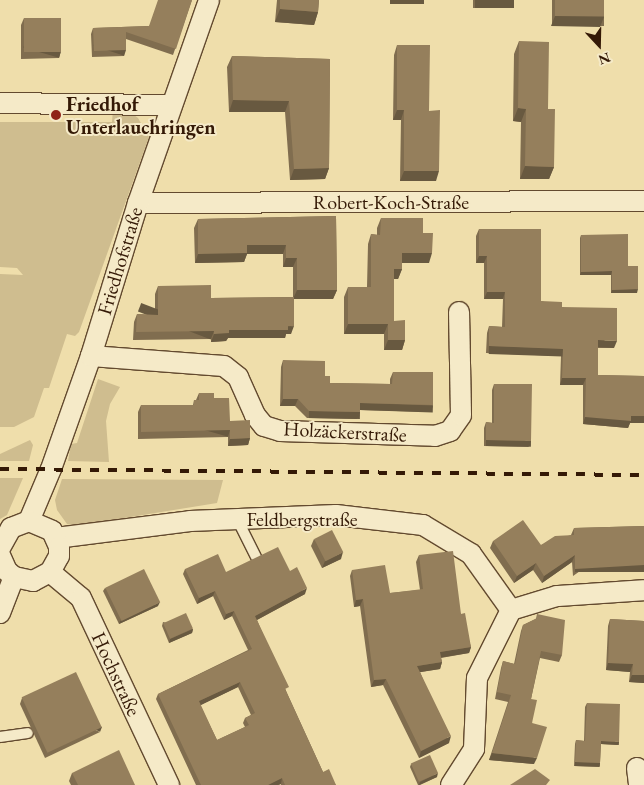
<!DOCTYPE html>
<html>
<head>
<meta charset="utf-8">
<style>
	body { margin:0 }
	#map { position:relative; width:644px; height:785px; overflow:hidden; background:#efdeab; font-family:"EB Garamond",serif }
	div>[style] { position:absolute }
	.green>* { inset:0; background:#cfbd8f }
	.roads { filter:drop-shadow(1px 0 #634a2f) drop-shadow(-1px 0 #634a2f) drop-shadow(0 1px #634a2f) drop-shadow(0 -1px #634a2f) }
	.lane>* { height:10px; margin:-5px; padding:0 5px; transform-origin:5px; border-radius:5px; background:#f5eac8 }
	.street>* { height:20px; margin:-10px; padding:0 10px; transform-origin:10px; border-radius:10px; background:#f5eac8 }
	.rail>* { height:4px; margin-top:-2px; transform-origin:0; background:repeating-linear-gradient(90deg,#341906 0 9px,transparent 0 18px) }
	.wall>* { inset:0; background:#806d4f; transform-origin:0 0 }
	.shaded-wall>* { inset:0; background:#685940; transform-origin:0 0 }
	.building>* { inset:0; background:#957f5c; transform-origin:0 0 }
	.dots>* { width:14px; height:14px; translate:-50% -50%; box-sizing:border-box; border:2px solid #f5eac8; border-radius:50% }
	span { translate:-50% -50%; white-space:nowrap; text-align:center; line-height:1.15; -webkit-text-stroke:4px #f5eac8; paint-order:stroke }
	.poi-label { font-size:20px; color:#341906; font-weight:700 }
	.left { translate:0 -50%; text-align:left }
	.street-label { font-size:20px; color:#341906 }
	.north { position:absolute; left:574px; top:20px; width:50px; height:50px; -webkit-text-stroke:4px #f5eac8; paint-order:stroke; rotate:159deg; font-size:14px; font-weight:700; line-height:20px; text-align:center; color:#341906 }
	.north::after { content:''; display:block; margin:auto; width:18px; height:22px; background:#341906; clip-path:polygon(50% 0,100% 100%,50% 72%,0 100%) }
</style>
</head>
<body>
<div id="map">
	<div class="green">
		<div style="clip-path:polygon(113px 109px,130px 112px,138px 118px,149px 137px,79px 332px,75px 336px,67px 334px,49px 388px,44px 388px,34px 417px,14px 427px,0 427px,0 274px,23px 275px,17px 268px,0 267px,0 122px,112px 122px)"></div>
		<div style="clip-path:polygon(98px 379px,120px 387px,110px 404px,106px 421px,109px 462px,68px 461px,71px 444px,77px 443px)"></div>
		<div style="clip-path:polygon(30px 440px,33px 445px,29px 461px,0 461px,0 454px)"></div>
		<div style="clip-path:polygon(0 478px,23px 478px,7px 515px,0 519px)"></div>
		<div style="clip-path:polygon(62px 479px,223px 480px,217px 503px,75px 526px,67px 524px,57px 510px,55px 500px)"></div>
	</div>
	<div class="roads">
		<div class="lane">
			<div style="left:237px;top:519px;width:42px;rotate:63.4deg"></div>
			<div style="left:0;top:737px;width:28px;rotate:-8deg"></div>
		</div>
		<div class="street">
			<div style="left:0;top:103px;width:171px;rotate:0.7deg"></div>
			<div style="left:138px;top:203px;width:506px;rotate:-0.23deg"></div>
			<div style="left:91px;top:356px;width:133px;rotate:4.3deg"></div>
			<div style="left:224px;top:366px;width:18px;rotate:38deg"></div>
			<div style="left:238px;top:377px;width:42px;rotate:65.9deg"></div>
			<div style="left:255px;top:415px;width:14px;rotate:51deg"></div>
			<div style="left:264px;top:426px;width:17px;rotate:17deg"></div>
			<div style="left:280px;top:431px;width:155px;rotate:1.8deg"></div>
			<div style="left:435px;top:436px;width:16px;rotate:-18deg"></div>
			<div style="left:450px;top:431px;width:19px;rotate:-55deg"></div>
			<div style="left:461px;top:415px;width:103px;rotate:-91.1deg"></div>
			<div style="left:29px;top:521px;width:56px;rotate:-67.1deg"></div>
			<div style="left:51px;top:469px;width:120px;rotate:-70.5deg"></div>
			<div style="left:91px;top:356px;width:160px;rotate:-72.9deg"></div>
			<div style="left:138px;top:203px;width:215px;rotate:-70.7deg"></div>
			<div style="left:56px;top:538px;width:135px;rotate:-7.2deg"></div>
			<div style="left:190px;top:521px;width:146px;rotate:-2.4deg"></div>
			<div style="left:336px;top:515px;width:88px;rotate:6.6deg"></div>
			<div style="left:423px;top:525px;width:56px;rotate:31.1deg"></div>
			<div style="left:471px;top:554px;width:69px;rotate:54.5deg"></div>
			<div style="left:0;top:548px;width:23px;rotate:-61deg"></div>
			<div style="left:11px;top:528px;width:19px;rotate:-21deg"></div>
			<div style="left:29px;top:521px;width:25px;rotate:23deg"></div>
			<div style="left:52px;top:531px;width:17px;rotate:66deg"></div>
			<div style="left:59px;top:547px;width:9px;rotate:90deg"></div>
			<div style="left:59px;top:556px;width:18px;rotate:119deg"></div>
			<div style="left:50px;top:572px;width:19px;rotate:152deg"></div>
			<div style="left:33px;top:581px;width:19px;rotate:-168deg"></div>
			<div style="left:14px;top:577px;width:9px;rotate:-139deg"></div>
			<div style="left:7px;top:571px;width:17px;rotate:-114deg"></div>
			<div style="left:50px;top:572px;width:40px;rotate:40deg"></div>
			<div style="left:81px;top:598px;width:207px;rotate:64.8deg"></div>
			<div style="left:0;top:613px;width:39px;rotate:-69deg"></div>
			<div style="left:637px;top:768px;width:17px;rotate:83deg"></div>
			<div style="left:451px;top:785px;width:43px;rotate:-57.4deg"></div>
			<div style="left:474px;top:749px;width:71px;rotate:-87.6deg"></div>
			<div style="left:477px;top:678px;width:76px;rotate:-63.4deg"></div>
			<div style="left:511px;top:610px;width:48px;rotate:-16.9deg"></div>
			<div style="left:557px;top:596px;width:87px;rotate:-3.9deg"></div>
		</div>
	</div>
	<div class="rail">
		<div style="left:0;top:469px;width:644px;rotate:0.53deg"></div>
	</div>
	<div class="wall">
		<div style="clip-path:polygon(192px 0,173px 55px,126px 39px,124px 56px,92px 57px,91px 34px,93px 28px,149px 26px)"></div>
		<div style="clip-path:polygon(277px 0,319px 0,318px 12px,314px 25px,275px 22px)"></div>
		<div style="left:473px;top:0;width:41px;height:8px"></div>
		<div style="left:552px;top:0;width:52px;height:26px"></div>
		<div style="clip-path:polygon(24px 18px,61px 51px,59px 58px,21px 59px,21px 25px)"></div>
		<div style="clip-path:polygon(519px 41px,548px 109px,554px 167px,549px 179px,520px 179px,521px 122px,513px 121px,514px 54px)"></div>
		<div style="clip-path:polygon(397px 45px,429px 111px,436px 181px,400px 181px,401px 120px,393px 120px,394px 55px)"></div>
		<div style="clip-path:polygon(232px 56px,330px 59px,329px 168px,325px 179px,290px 180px,285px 112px,229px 112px,227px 67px)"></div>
		<div style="clip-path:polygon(336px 216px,337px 290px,333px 299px,294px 299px,291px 334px,286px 334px,285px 338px,228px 338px,226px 341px,211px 342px,211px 339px,133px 340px,134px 322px,137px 314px,155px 315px,155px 294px,158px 286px,211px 298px,293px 297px,293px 267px,283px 267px,283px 254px,247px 254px,244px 262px,195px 263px,194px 228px,198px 219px)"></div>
		<div style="clip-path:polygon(381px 218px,423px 233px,429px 263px,402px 263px,402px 269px,398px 279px,394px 279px,394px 321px,405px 340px,402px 350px,384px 350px,384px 334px,344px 334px,344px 297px,348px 287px,367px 287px,368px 244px,371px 234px,377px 235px,377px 228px)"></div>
		<div style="clip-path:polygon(479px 229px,541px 301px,562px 307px,614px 348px,598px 348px,598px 375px,644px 376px,644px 423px,630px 423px,628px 428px,583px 424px,583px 385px,560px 385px,561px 356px,486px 353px,487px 333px,489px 326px,502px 327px,503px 299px,484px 299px,484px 263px,476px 263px,476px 236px)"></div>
		<div style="clip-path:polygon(581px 235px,628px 266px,637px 293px,611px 293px,611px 275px,580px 275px,580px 238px)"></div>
		<div style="clip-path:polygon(283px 360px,325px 376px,330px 383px,390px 384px,390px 379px,393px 372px,433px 405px,431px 412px,360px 410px,357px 419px,307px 418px,295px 406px,280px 406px,281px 367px)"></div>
		<div style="clip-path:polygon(494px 384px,529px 447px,484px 446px,484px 428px,486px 422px,492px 423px,492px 390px)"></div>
		<div style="clip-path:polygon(199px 393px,214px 398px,230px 421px,250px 438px,248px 445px,228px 446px,228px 437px,138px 439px,138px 412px,141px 405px,193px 405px,194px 400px,196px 400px)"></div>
		<div style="clip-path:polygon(644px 526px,573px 576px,572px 562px,542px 583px,533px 570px,514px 583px,490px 548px,493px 541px,541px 545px,571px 535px,574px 528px)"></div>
		<div style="clip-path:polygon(314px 539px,341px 559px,322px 568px,311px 546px)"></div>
		<div style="clip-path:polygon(419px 555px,461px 614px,471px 647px,469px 653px,441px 658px,442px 662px,440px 669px,420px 672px,449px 743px,419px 758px,383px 685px,371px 687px,360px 606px,354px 607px,350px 576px,352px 570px,390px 593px,420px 590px,416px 562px)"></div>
		<div style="clip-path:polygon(evenodd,185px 569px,226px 572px,290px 571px,305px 594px,257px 620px,287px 693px,323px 772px,336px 785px,281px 785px,281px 784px,278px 785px,196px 785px,156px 699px,158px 694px,248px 650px,232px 616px,224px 620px,213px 596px,197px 604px,183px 574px,185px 569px,238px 687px,251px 715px,245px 718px,243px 723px,245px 727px,217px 740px,200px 705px,238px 687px)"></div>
		<div style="clip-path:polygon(105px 588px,158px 606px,119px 624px,103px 591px)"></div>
		<div style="clip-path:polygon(537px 614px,562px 655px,559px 662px,540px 658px,531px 699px,534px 764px,489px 760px,508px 702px,495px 699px,501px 668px,503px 661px,514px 664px,521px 631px,523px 625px,536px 619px)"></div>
		<div style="clip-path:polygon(610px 619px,644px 621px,644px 683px,629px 682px,630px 672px,606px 670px,608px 626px)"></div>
		<div style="clip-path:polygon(163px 622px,193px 629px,192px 633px,169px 643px,162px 626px)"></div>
		<div style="clip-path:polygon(22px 698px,100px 732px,45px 758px,20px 704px)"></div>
		<div style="clip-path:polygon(587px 703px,618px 745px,601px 744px,600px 763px,599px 767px,574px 766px,575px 744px,576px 740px,584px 741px,585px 707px)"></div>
		<div style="clip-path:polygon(411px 764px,437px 777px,420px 785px,418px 785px,410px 767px)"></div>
		<div style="clip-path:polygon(72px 773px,135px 785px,71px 785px,69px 781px)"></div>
	</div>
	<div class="shaded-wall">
		<div style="left:390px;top:0;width:34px;height:4px"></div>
		<div style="left:475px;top:0;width:39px;height:8px"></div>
		<div style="clip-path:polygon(280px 9px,318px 12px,314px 25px,275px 22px)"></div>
		<div style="clip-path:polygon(555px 16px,604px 17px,600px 27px,551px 26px)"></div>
		<div style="left:126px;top:50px;width:6px;height:32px;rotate:108deg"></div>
		<div style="left:61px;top:51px;width:7px;height:37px;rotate:106deg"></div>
		<div style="clip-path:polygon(233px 100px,289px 101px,285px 112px,229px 112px)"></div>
		<div style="clip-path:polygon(518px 108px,526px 109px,521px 122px,513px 121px)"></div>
		<div style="clip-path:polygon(397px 110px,404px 110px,401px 120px,393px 120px)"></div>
		<div style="clip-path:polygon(525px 166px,554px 167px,549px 179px,520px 179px)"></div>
		<div style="clip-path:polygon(329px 168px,325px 179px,290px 180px,294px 169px)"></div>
		<div style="clip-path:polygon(404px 171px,439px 171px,436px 181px,400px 181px)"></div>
		<div style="clip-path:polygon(247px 245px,286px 245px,283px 254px,247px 254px,244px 262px,195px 263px,198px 254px)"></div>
		<div style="clip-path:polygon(402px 253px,432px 253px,429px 263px,398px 263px)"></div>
		<div style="clip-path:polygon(479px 256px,487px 256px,484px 263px,476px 263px)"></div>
		<div style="clip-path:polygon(286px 258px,297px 258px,293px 267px,283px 267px)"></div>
		<div style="clip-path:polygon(394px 269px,402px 269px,398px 279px,390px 279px)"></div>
		<div style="clip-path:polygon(612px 271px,611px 275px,580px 275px,581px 272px)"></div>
		<div style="clip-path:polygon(638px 289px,637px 293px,611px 293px,612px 290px)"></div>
		<div style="clip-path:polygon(297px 290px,337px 290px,333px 299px,293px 299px)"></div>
		<div style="clip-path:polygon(487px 292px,505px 292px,503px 299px,484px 299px)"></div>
		<div style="clip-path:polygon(348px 324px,388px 324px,384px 334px,344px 334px)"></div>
		<div style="clip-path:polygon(294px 326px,291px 334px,286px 334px,285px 338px,228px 338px,226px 341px,211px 342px,214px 334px,229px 330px)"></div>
		<div style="left:214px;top:331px;width:9px;height:78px;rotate:111deg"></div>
		<div style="clip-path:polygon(388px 340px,405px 340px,402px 350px,384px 350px)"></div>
		<div style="clip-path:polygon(598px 340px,617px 341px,614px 348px,596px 347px)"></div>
		<div style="left:489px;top:346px;width:74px;height:8px;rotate:2deg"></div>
		<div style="clip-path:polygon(562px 378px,586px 378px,583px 385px,560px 385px)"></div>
		<div style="clip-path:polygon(283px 399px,298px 399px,295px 406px,280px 406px)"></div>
		<div style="left:360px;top:403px;width:73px;height:7px;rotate:2deg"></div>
		<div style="left:309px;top:411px;width:51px;height:7px;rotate:1deg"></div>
		<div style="clip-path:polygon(631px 416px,644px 416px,644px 423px,630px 423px,628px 428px,583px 424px,585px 417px)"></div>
		<div style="left:230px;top:430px;width:7px;height:89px;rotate:106deg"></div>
		<div style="clip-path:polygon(250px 438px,248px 445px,228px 446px,230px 439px)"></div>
		<div style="left:486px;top:440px;width:45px;height:6px;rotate:1deg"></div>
		<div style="clip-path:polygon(343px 552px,341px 559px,322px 568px,325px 561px)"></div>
		<div style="clip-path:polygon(575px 555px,572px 562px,542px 583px,544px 576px)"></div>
		<div style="clip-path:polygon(536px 563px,533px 570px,514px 583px,517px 576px)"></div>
		<div style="left:644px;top:565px;width:7px;height:69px;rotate:90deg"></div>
		<div style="clip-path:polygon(307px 588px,305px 594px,253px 622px,255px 616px)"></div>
		<div style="clip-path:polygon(215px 591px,213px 596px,197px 604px,199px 598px)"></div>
		<div style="clip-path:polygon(363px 599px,360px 606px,354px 607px,356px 600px)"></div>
		<div style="clip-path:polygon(160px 602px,158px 606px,119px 624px,120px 621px)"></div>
		<div style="clip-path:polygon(234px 611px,232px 616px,224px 620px,226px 614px)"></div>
		<div style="clip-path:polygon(193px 629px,192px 633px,169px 643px,170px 639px)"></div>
		<div style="clip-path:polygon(471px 647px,469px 653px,438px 658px,440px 652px)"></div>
		<div style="clip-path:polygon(442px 662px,440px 669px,415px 673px,417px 666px)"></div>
		<div style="clip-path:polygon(608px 663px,633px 664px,630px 672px,606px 670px)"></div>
		<div style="clip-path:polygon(632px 675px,644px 675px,644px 683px,629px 682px)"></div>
		<div style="clip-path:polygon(386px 679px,383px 685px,371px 687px,374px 680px)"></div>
		<div style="clip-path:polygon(240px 682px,238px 687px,197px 707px,199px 701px)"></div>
		<div style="left:102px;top:727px;width:5px;height:61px;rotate:112deg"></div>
		<div style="clip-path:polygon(451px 736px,449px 743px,419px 758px,421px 751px)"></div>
		<div style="left:601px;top:741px;width:18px;height:3px;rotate:3deg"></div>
		<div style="clip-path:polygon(492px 753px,537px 758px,534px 764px,489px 760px)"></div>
		<div style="left:575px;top:762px;width:25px;height:4px;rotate:2deg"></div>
		<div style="clip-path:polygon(438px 773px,437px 777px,419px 785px,420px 782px)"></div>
		<div style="clip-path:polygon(282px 778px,281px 784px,278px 785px,268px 785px)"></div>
	</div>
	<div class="building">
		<div style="clip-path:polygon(158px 0,192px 0,176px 49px,126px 32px,126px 50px,94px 51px,93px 28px,149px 26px)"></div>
		<div style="clip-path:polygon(280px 0,319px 0,318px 12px,280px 9px)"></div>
		<div style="left:555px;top:0;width:49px;height:16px"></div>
		<div style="left:24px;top:18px;width:37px;height:34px"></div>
		<div style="clip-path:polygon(519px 41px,549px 42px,548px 109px,555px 109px,554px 167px,525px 166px,526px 109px,518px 108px)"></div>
		<div style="clip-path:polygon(397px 45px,430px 45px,429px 111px,440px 110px,439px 171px,404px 171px,404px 110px,397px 110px)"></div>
		<div style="clip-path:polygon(232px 56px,330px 59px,329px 168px,294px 169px,289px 101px,233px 100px)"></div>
		<div style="clip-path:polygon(336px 216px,337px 290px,297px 290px,297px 258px,286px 258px,286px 245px,247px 245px,247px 253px,198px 254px,198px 219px)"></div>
		<div style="clip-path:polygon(381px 218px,423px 218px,423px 233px,433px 233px,432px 253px,402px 253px,402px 269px,394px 269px,394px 321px,405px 320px,405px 340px,388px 340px,388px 324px,348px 324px,348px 287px,371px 287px,371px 234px,380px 235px)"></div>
		<div style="clip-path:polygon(479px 229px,541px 229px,541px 301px,562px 302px,562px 307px,617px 308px,617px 341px,598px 340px,598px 375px,644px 376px,644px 416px,631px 416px,631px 421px,585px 417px,586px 378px,562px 378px,563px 349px,489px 346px,489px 326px,505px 327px,505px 292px,487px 292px,487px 256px,479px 256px)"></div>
		<div style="clip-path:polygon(628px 234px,628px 266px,638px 266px,638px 289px,612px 290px,612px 271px,581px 272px,581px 235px)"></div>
		<div style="clip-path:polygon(211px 285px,211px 298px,294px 297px,294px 326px,288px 326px,288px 330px,229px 330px,229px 333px,214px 334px,214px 331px,136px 332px,137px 314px,158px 315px,158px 286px)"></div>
		<div style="clip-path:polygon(283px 360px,325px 361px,325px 376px,330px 376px,330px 383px,392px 384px,393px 372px,433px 372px,433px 405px,360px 403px,360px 412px,309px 411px,298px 399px,283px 399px)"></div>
		<div style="clip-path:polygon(494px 384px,532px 384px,531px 441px,486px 440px,486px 422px,494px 423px)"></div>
		<div style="clip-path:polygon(199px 393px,214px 393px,214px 398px,229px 398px,230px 421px,250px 420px,250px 438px,230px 439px,230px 430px,141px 432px,141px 405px,194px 405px,194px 400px,199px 400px)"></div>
		<div style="clip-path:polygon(523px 520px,541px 545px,555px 536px,574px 535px,574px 528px,644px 526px,644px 565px,575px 569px,575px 555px,544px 576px,536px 563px,517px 576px,493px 541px)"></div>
		<div style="left:332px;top:530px;width:25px;height:20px;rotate:63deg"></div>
		<div style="clip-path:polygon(evenodd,278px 547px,290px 571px,297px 567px,307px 588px,255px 616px,289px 687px,285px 689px,323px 772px,329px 769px,336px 785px,285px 785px,282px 778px,268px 785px,201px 785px,158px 694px,252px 649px,234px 611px,226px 614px,215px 591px,199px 598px,185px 569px,218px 554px,226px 572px,278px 547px,240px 682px,255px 713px,245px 718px,249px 725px,217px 740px,199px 701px,240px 682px)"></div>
		<div style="clip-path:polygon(453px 551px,461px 614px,465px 613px,471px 647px,440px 652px,442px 662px,417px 666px,451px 736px,421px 751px,386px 679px,374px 680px,363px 599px,356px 600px,352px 570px,385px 565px,390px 593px,423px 589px,419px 555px)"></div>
		<div style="left:144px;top:569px;width:37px;height:43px;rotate:64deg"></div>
		<div style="left:186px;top:613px;width:17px;height:25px;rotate:66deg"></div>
		<div style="clip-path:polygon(537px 614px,565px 620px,562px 655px,541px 651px,531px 699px,537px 700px,532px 723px,547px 727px,537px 758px,492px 753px,511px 695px,497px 692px,503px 661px,515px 664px,523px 625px,537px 618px)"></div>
		<div style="clip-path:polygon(610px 619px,644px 621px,644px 675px,632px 675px,633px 664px,608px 663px)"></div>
		<div style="left:76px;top:672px;width:61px;height:60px;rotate:65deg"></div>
		<div style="clip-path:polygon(587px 703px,620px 704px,619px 742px,601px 741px,600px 763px,575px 762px,576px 740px,585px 741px)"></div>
		<div style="clip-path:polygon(119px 750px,135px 785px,78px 785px,72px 773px)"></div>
		<div style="left:430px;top:755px;width:20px;height:21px;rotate:66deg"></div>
		<div style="clip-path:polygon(535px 769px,550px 780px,546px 785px,510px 785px)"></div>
	</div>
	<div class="dots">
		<div style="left:56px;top:115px;background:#8f2418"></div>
	</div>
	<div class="poi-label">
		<span class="left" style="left:66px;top:116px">Friedhof<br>Unterlauchringen</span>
	</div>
	<div class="street-label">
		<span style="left:391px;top:202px">Robert-Koch-Straße</span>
		<span style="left:120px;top:261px;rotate:-73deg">Friedhofstraße</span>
		<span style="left:345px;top:432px;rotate:3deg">Holzäckerstraße</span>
		<span style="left:302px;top:519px">Feldbergstraße</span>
		<span style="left:116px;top:674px;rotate:65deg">Hochstraße</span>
	</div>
	<div class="north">N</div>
</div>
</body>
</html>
